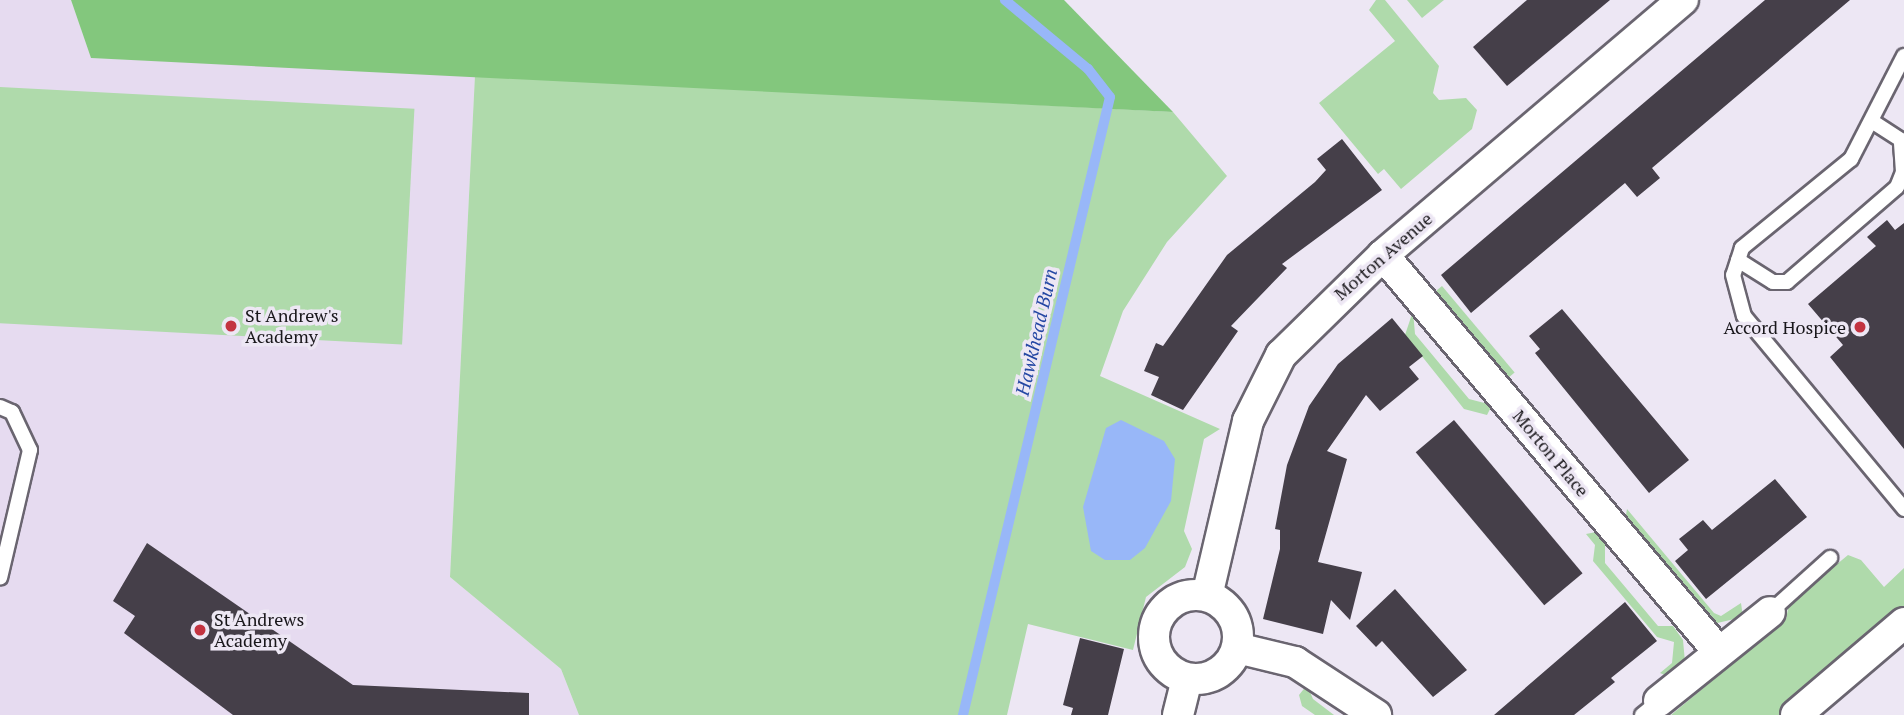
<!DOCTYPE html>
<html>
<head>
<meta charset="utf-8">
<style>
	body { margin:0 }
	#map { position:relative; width:1904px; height:715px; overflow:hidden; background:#ede7f4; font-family:"PT Serif",serif }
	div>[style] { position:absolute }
	.education>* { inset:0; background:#e6dbf0 }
	.green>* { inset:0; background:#afdaab; transform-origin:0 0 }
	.forest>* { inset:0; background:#83c77d }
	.water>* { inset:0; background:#98b7f8 }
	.stream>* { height:10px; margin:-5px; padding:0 5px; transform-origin:5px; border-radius:5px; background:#98b7f8 }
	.building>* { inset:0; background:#453f49; transform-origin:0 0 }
	.roads { filter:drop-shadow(2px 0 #6a6570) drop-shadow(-2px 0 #6a6570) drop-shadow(0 2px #6a6570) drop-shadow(0 -2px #6a6570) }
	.lane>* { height:14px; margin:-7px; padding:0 7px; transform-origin:7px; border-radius:7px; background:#fff }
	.street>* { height:30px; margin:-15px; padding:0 15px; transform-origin:15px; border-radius:15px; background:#fff }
	.street>.ring { margin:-15px; padding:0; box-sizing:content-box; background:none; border:30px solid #fff; border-radius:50% }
	.dots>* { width:19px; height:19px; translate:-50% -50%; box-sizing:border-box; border:4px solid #ede7f4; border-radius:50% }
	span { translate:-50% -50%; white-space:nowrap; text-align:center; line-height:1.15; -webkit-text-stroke:7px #ede7f4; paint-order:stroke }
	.street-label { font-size:18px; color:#19171b }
	.poi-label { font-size:18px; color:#19171b }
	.left { translate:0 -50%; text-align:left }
	.right { translate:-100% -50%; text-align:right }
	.water-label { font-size:19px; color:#2447a3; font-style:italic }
</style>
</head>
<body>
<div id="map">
	<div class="education">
		<div style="clip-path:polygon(0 0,71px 0,91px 58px,475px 75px,450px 577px,561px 669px,579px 715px,0 715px)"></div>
	</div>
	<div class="green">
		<div style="clip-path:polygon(1376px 0,1385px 0,1439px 66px,1433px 93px,1439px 100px,1466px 98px,1477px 110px,1472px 129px,1401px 189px,1384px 169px,1378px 174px,1319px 103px,1395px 41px,1369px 10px)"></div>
		<div style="clip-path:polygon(1407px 0,1444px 0,1422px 18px)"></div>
		<div style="clip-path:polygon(475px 75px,1173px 112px,1227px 176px,1167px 242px,1123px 311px,1100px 376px,1220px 429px,1204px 439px,1184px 531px,1192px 549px,1185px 567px,1146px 597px,1133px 650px,1028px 624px,1007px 715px,579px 715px,561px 669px,450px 577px)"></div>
		<div style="left:0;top:87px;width:415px;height:236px;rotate:3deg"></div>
		<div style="left:1442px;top:286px;width:113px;height:9px;rotate:50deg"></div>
		<div style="clip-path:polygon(1413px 311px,1415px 334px,1469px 399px,1492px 405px,1487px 415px,1464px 409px,1405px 335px)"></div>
		<div style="clip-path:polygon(1627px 509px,1714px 613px,1721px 616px,1741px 603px,1743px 617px,1713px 624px,1625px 521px)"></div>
		<div style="clip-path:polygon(1596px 532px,1605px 543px,1605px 563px,1658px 626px,1673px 626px,1683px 640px,1685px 662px,1670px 677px,1660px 673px,1672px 663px,1674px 642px,1657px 637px,1593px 561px,1595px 545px,1586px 534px)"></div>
		<div style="clip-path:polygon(1848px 555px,1861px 560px,1884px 587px,1904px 568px,1904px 612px,1780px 715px,1671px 715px,1786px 619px,1789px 604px)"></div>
		<div style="clip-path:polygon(1307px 685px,1313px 699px,1334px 715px,1315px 715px,1302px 706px,1299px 695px)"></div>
	</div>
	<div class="forest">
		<div style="clip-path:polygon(71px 0,1064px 0,1173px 112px,91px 58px)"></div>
	</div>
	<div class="water">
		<div style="clip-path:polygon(1121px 420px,1164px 441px,1175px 459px,1171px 501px,1145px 548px,1130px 560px,1105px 560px,1091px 551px,1083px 507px,1106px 428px)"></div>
	</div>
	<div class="stream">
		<div style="left:963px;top:715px;width:635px;rotate:-76.62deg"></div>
		<div style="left:1110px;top:97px;width:36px;rotate:-128deg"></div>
		<div style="left:1088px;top:69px;width:108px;rotate:-140.3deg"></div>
	</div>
	<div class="building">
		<div style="clip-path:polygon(1527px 0,1610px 0,1507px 86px,1473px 47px)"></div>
		<div style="clip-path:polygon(1765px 0,1850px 0,1652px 168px,1660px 178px,1637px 197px,1625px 183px,1471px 313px,1441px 275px)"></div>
		<div style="clip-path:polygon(1342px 139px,1382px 190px,1282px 264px,1287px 268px,1231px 326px,1238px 331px,1183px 410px,1151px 395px,1159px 377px,1144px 371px,1156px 343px,1163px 346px,1227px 255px,1315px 182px,1326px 170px,1317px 159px)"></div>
		<div style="clip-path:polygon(1887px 220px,1895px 230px,1904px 223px,1904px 449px,1830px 357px,1843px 345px,1808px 304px,1876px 246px,1867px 237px)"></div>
		<div style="clip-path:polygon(1562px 309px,1689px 460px,1649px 493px,1535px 353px,1540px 349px,1529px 336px)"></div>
		<div style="clip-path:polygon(1392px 318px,1423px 356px,1409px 367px,1419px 379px,1380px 411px,1366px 395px,1327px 451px,1347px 459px,1318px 562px,1362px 572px,1350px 620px,1331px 600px,1323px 634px,1263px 619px,1280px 549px,1280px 530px,1275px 529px,1287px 465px,1309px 406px,1338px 364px)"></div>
		<div style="left:1454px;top:420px;width:200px;height:50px;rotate:50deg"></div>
		<div style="clip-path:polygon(1775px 479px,1807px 517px,1706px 599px,1675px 561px,1688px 550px,1679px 539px,1703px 520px,1712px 530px)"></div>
		<div style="clip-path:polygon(147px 543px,353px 685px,529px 693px,529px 715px,233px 715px,124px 633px,135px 616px,113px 601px)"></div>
		<div style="clip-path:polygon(1395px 589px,1467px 670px,1433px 697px,1382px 641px,1376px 647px,1356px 626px)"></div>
		<div style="clip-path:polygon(1625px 602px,1657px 641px,1611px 678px,1615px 682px,1574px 715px,1494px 715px)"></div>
		<div style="clip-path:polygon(1080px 638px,1124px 649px,1108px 715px,1071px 715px,1073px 708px,1063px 705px)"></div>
	</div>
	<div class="roads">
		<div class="lane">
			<div style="left:1904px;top:56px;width:116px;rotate:117.2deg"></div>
			<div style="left:1851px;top:159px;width:141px;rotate:140.8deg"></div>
			<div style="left:1742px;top:248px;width:28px;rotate:108deg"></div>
			<div style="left:1733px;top:275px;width:42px;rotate:75deg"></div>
			<div style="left:1744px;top:316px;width:251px;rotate:50.3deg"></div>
			<div style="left:1738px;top:260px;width:41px;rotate:32.2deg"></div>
			<div style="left:1773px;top:282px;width:14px"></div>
			<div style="left:1787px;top:282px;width:145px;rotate:-40.8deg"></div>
			<div style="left:1897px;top:187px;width:16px;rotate:-68deg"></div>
			<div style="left:1903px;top:172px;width:32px;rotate:-94deg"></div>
			<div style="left:1901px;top:140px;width:33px;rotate:-147deg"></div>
			<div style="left:0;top:407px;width:13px;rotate:23deg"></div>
			<div style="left:12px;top:412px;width:42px;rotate:64.7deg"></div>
			<div style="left:30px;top:450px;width:131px;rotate:103.2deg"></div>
			<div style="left:1770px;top:612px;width:81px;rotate:-42deg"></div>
			<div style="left:1642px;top:715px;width:22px;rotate:-39deg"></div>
		</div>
		<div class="street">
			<div style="left:1383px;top:255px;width:519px;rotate:49.77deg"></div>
			<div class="ring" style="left:1154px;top:595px;width:54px;height:54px"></div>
			<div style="left:1207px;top:596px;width:180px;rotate:-76.8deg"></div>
			<div style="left:1248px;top:421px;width:74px;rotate:-63.4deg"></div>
			<div style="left:1281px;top:355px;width:143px;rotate:-44.4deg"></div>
			<div style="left:1383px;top:255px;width:394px;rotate:-40.4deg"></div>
			<div style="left:1237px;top:648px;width:60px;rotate:13.6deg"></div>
			<div style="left:1295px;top:662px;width:97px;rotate:33.2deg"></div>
			<div style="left:1659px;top:701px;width:142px;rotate:-38.7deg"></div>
			<div style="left:1178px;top:715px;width:37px;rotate:-76deg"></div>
			<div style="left:1796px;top:715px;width:142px;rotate:-40.4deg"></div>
		</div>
	</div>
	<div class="dots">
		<div style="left:231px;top:326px;background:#c33340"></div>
		<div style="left:1860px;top:327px;background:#c33340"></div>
		<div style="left:200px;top:630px;background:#c33340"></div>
	</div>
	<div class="street-label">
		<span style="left:1383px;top:256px;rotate:-41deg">Morton Avenue</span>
		<span style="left:1551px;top:453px;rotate:50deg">Morton Place</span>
	</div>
	<div class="poi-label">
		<span class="left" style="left:245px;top:326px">St Andrew's<br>Academy</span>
		<span class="right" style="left:1846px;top:327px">Accord Hospice</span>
		<span class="left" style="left:214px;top:630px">St Andrews<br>Academy</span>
	</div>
	<div class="water-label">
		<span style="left:1036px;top:332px;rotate:-77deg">Hawkhead Burn</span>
	</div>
</div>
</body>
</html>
